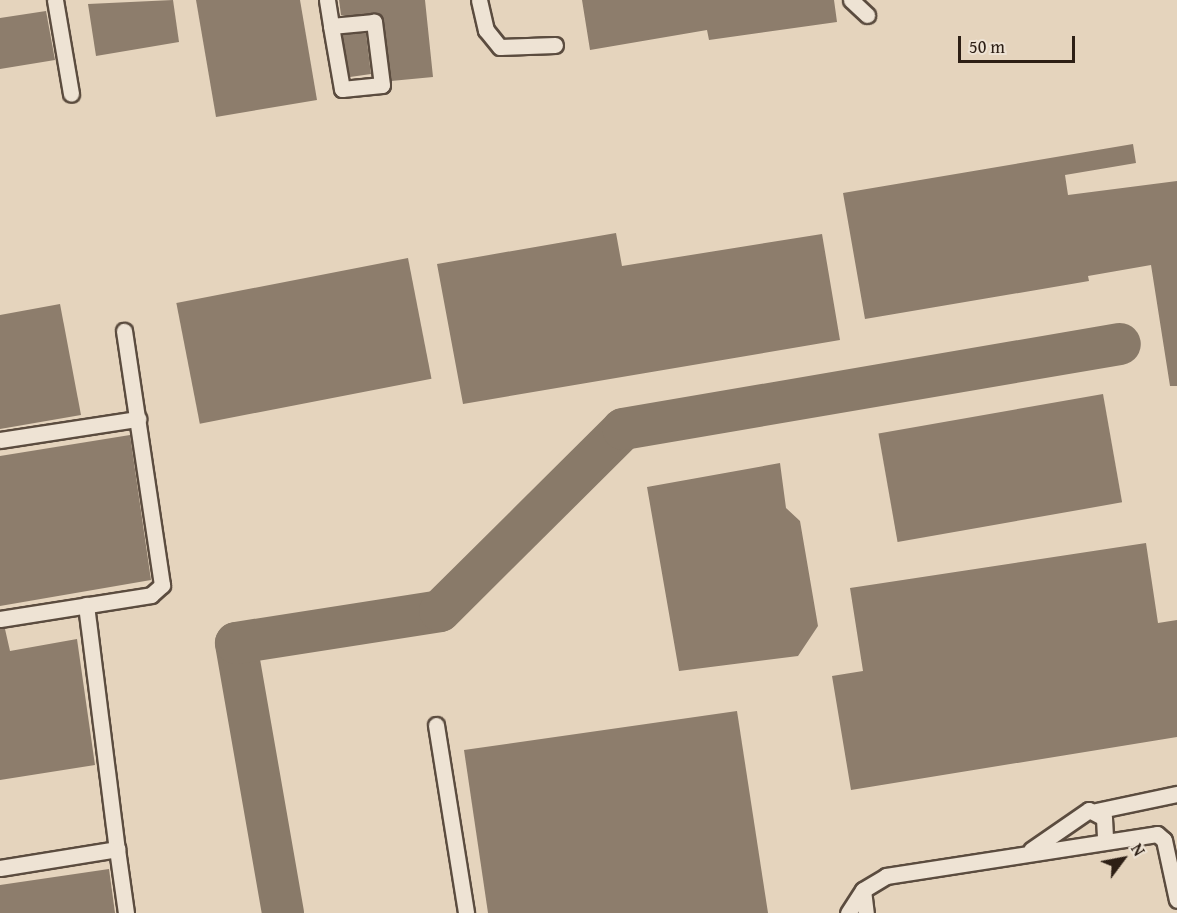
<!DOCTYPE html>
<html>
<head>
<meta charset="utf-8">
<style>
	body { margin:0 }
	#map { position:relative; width:1177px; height:913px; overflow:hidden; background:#e5d4bd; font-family:"Gentium Book Plus",serif }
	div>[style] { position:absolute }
	.taxiway>* { height:42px; margin:-21px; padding:0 21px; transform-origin:21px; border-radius:21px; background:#897a69 }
	.building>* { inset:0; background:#8d7d6c; transform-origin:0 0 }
	.roads { filter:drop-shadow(2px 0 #5b4c3f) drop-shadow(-2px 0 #5b4c3f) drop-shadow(0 2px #5b4c3f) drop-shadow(0 -2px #5b4c3f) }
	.minor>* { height:15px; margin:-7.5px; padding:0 7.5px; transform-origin:7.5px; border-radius:7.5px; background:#eee3d4 }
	span { translate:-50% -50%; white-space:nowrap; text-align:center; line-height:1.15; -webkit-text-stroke:4.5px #eee3d4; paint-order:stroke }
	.north { position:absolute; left:1093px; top:829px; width:60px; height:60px; -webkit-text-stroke:4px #eee3d4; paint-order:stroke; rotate:58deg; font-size:16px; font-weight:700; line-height:24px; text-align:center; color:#2d1f15 }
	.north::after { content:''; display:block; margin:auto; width:21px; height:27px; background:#2d1f15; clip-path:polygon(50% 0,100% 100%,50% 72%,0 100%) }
	.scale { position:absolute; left:958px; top:36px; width:117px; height:27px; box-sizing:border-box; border:3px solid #2d1f15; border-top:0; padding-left:8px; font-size:18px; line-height:21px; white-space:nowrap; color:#2d1f15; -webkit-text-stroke:4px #eee3d4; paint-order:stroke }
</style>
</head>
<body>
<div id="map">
	<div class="taxiway">
		<div style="left:283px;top:913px;width:274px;rotate:-99.9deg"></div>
		<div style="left:236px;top:643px;width:206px;rotate:-8.9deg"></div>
		<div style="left:440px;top:611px;width:258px;rotate:-44.8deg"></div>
		<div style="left:623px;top:429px;width:504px;rotate:-9.71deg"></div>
	</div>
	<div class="building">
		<div style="clip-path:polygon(173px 0,179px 42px,96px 56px,88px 4px)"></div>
		<div style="clip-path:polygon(196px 0,300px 0,317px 100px,216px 117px)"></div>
		<div style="clip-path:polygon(339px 0,425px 0,433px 77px,391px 81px,382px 17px,341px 15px)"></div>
		<div style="clip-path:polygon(582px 0,834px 0,837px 22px,709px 40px,707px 30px,590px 50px)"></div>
		<div style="clip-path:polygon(46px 11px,55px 60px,0 69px,0 18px)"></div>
		<div style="clip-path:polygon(366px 33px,371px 74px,350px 77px,342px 35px)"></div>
		<div style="clip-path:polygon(1133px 144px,1136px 163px,1065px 175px,1068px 195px,1177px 181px,1177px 386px,1170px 386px,1151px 265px,1088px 276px,1089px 281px,865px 319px,843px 193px)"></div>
		<div style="clip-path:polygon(616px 233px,622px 266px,822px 234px,840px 340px,463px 404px,437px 264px)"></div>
		<div style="left:408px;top:258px;width:123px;height:236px;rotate:79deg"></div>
		<div style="clip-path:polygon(60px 304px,81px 415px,0 429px,0 315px)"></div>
		<div style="left:1103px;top:394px;width:110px;height:228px;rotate:80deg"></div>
		<div style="clip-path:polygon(130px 435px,151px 580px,0 606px,0 456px)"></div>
		<div style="clip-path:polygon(780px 463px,786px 508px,800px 521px,818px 626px,798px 656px,679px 671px,647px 487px)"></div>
		<div style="clip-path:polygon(1146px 543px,1158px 623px,1177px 620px,1177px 737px,851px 790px,832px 676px,863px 671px,850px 588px)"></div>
		<div style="clip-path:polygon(0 629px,5px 629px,10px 651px,77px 639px,95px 765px,0 780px)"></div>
		<div style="clip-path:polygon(737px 711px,768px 913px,488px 913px,464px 750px)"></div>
		<div style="clip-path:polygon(109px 869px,115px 913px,0 913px,0 885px)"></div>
	</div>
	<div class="roads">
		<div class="minor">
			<div style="left:55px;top:0;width:95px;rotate:80.3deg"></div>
			<div style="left:327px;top:0;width:26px;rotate:81deg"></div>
			<div style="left:331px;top:26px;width:64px;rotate:80.1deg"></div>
			<div style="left:342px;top:89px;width:40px;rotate:-5.7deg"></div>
			<div style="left:382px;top:85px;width:64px;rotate:-97.2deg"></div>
			<div style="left:374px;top:22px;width:43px;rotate:174.7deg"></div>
			<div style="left:479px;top:0;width:31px;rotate:77deg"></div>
			<div style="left:486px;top:30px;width:22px;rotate:51deg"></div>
			<div style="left:500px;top:47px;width:55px;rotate:-2.1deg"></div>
			<div style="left:851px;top:0;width:22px;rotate:43deg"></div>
			<div style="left:0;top:440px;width:140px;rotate:-8.7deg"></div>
			<div style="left:86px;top:605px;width:246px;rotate:82.8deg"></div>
			<div style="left:0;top:619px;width:153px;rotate:-9deg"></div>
			<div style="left:151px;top:595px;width:15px;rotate:-42deg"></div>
			<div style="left:162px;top:585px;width:257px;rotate:-98.5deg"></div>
			<div style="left:436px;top:725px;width:190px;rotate:80.9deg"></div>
			<div style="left:1096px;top:811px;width:83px;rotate:-11.9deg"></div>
			<div style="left:1031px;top:850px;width:70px;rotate:-34.6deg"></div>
			<div style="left:1089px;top:810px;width:17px;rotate:28deg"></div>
			<div style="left:1104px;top:818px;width:21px;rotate:87deg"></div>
			<div style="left:0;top:868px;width:119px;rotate:-9.2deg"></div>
			<div style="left:117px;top:849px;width:65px;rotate:82deg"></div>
			<div style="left:863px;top:890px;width:23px;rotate:83deg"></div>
			<div style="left:848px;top:913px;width:27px;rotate:-57deg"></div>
			<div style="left:863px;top:890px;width:27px;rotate:-31deg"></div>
			<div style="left:886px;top:876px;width:274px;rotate:-8.8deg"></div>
			<div style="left:1157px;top:834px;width:9px;rotate:41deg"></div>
			<div style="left:1164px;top:840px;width:61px;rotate:77.8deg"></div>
		</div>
	</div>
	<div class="north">N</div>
	<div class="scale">50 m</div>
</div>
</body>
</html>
